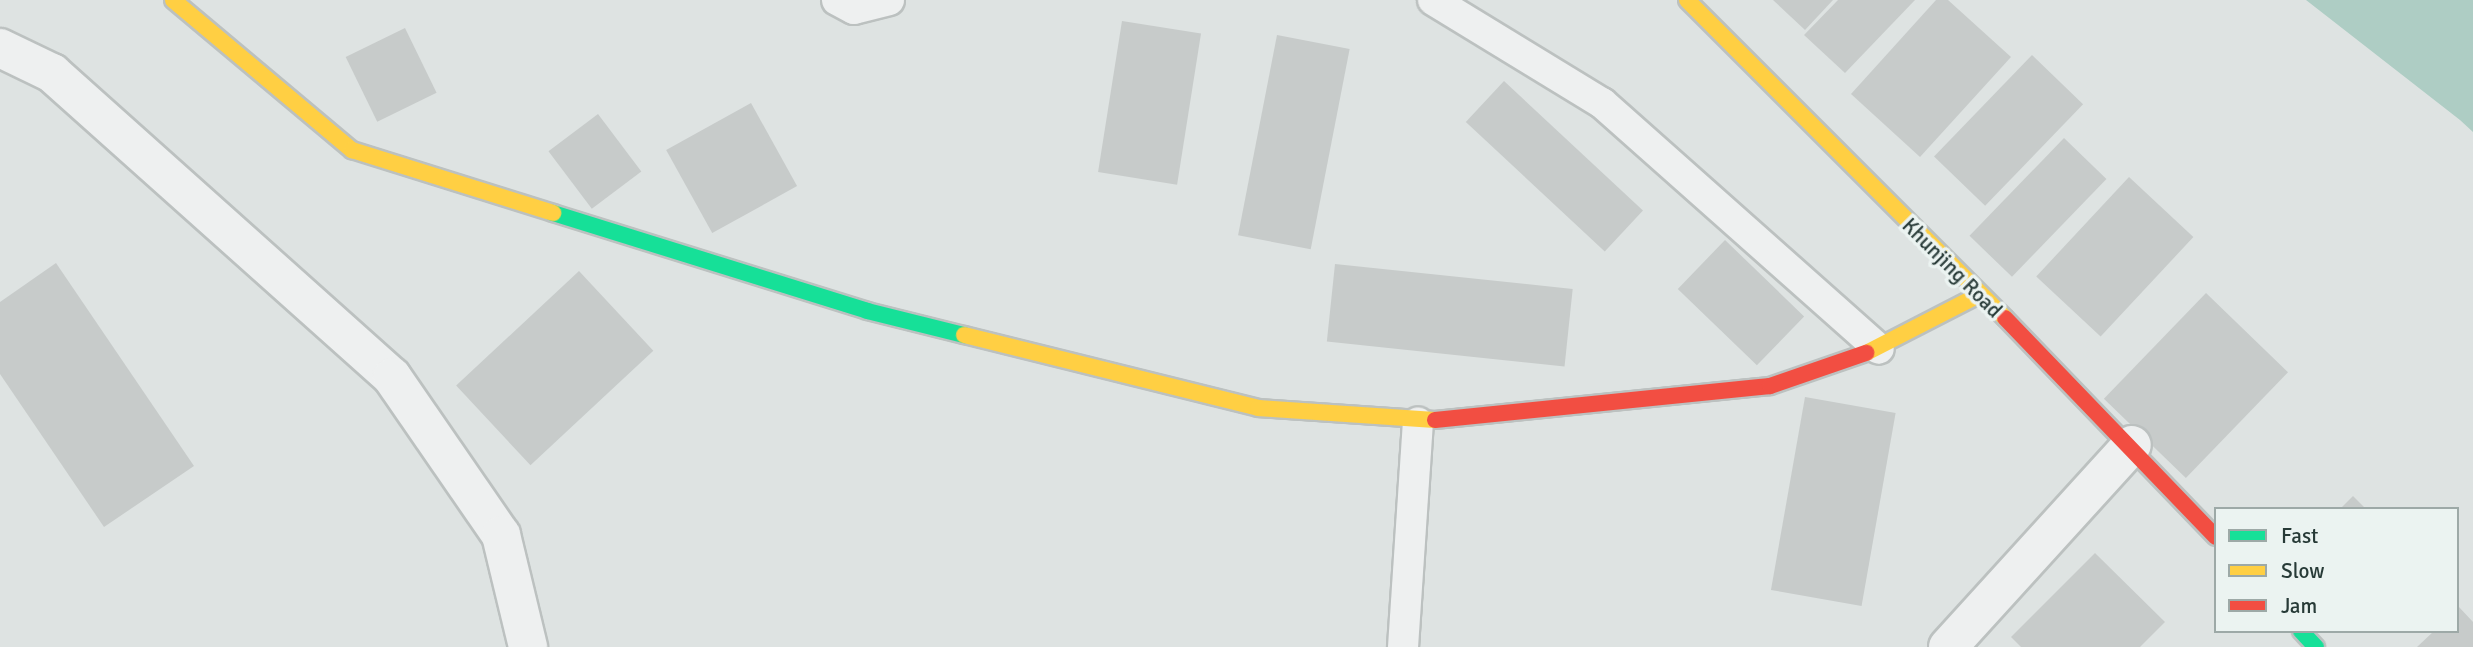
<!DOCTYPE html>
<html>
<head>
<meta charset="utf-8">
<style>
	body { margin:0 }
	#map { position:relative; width:2473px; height:647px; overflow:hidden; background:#dee3e2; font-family:Signika,sans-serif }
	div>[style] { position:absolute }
	.water>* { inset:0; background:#aecdc4 }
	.building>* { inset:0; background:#c7cbca; transform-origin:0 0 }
	.roads { filter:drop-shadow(2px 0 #bcc1c0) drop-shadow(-2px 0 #bcc1c0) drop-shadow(0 2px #bcc1c0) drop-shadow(0 -2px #bcc1c0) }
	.lane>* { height:30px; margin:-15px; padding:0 15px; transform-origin:15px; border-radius:15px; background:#eef0f0 }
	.street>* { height:38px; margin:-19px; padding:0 19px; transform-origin:19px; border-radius:19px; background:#eef0f0 }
	.fast>* { height:16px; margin:-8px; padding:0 8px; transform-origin:8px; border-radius:8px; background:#16e098 }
	.slow>* { height:16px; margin:-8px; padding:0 8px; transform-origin:8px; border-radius:8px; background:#ffcf43 }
	.jam>* { height:16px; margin:-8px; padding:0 8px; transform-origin:8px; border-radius:8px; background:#f24e42 }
	span { translate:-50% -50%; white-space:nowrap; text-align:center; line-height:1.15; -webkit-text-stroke:7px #ebf3f1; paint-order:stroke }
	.street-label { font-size:21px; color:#273a37 }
	.legend { position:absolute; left:2214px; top:507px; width:245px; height:126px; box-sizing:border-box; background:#ebf3f1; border:2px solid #9da9a7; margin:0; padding:9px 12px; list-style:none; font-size:21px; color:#273a37 }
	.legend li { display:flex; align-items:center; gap:14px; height:35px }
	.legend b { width:35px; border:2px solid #9da9a7 }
</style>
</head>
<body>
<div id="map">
	<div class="water">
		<div style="clip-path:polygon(2306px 0,2473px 0,2473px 132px,2460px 120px)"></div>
	</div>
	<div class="building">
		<div style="clip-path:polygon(1773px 0,1833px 0,1805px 30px)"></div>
		<div style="clip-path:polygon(1838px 0,1915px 0,1845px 73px,1804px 35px)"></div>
		<div style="clip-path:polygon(1936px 0,1948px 0,2011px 57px,1920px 157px,1851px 94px)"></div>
		<div style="left:1122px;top:21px;width:80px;height:153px;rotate:9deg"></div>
		<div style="left:405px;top:28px;width:72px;height:66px;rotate:64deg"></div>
		<div style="left:1277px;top:35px;width:74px;height:204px;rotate:11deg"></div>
		<div style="left:2032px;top:55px;width:71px;height:141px;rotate:44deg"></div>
		<div style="left:1504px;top:81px;width:190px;height:56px;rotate:43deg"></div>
		<div style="left:751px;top:103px;width:95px;height:97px;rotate:61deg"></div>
		<div style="left:598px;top:114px;width:72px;height:62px;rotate:53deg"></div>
		<div style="left:2064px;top:138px;width:59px;height:136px;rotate:44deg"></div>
		<div style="left:2129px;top:177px;width:88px;height:136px;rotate:43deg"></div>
		<div style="left:1725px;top:240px;width:110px;height:68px;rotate:44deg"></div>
		<div style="clip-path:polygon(56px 263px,194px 466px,104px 527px,0 374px,0 302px)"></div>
		<div style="left:1335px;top:264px;width:239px;height:78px;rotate:6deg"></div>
		<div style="left:579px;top:271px;width:109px;height:168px;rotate:47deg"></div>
		<div style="left:2206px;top:293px;width:114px;height:147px;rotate:44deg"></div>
		<div style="left:1805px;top:397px;width:92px;height:196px;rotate:10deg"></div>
		<div style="clip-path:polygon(2353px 496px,2366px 509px,2340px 509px)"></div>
		<div style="clip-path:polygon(2095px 553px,2165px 622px,2140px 647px,2021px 647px,2011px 637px)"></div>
		<div style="clip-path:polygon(2459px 607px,2473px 622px,2473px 647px,2417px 647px,2434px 631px,2457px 631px)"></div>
	</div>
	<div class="roads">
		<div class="lane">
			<div style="left:837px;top:0;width:19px;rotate:28deg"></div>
			<div style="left:854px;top:9px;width:36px;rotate:-14deg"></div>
			<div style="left:1433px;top:0;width:198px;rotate:31.4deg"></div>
			<div style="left:1602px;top:103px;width:370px;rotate:41.6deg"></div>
			<div style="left:1403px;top:647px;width:225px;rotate:-86.2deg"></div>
		</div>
		<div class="street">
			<div style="left:0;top:48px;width:58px;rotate:25.7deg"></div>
			<div style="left:52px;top:73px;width:456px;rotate:41.8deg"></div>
			<div style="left:392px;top:377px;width:192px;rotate:55.4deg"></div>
			<div style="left:501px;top:535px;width:115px;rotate:76.4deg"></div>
			<div style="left:1948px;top:647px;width:273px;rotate:-47.7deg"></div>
		</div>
		<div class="fast">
			<div style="left:553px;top:213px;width:329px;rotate:17.3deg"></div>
			<div style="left:867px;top:311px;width:100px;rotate:13.9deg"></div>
			<div style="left:2301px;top:631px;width:22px;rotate:47deg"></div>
		</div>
		<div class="slow">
			<div style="left:173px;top:0;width:234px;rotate:40deg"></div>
			<div style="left:352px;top:150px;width:211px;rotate:17.4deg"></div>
			<div style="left:1687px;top:0;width:450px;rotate:45deg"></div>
			<div style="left:964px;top:335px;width:303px;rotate:13.9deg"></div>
			<div style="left:1258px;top:408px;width:177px;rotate:3.9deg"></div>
			<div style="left:1866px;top:353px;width:127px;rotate:-27.2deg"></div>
		</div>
		<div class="jam">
			<div style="left:2005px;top:318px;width:304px;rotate:46.1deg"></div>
			<div style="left:1435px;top:420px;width:337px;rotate:-5.8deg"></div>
			<div style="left:1770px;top:386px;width:102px;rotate:-19deg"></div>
		</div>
	</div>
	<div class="street-label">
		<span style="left:1952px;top:268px;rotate:45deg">Khunjing Road</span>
	</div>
	<ul class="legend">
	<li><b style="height:9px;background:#16e098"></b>Fast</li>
	<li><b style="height:9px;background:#ffcf43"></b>Slow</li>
	<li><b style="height:9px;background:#f24e42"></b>Jam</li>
	</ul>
</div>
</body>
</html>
